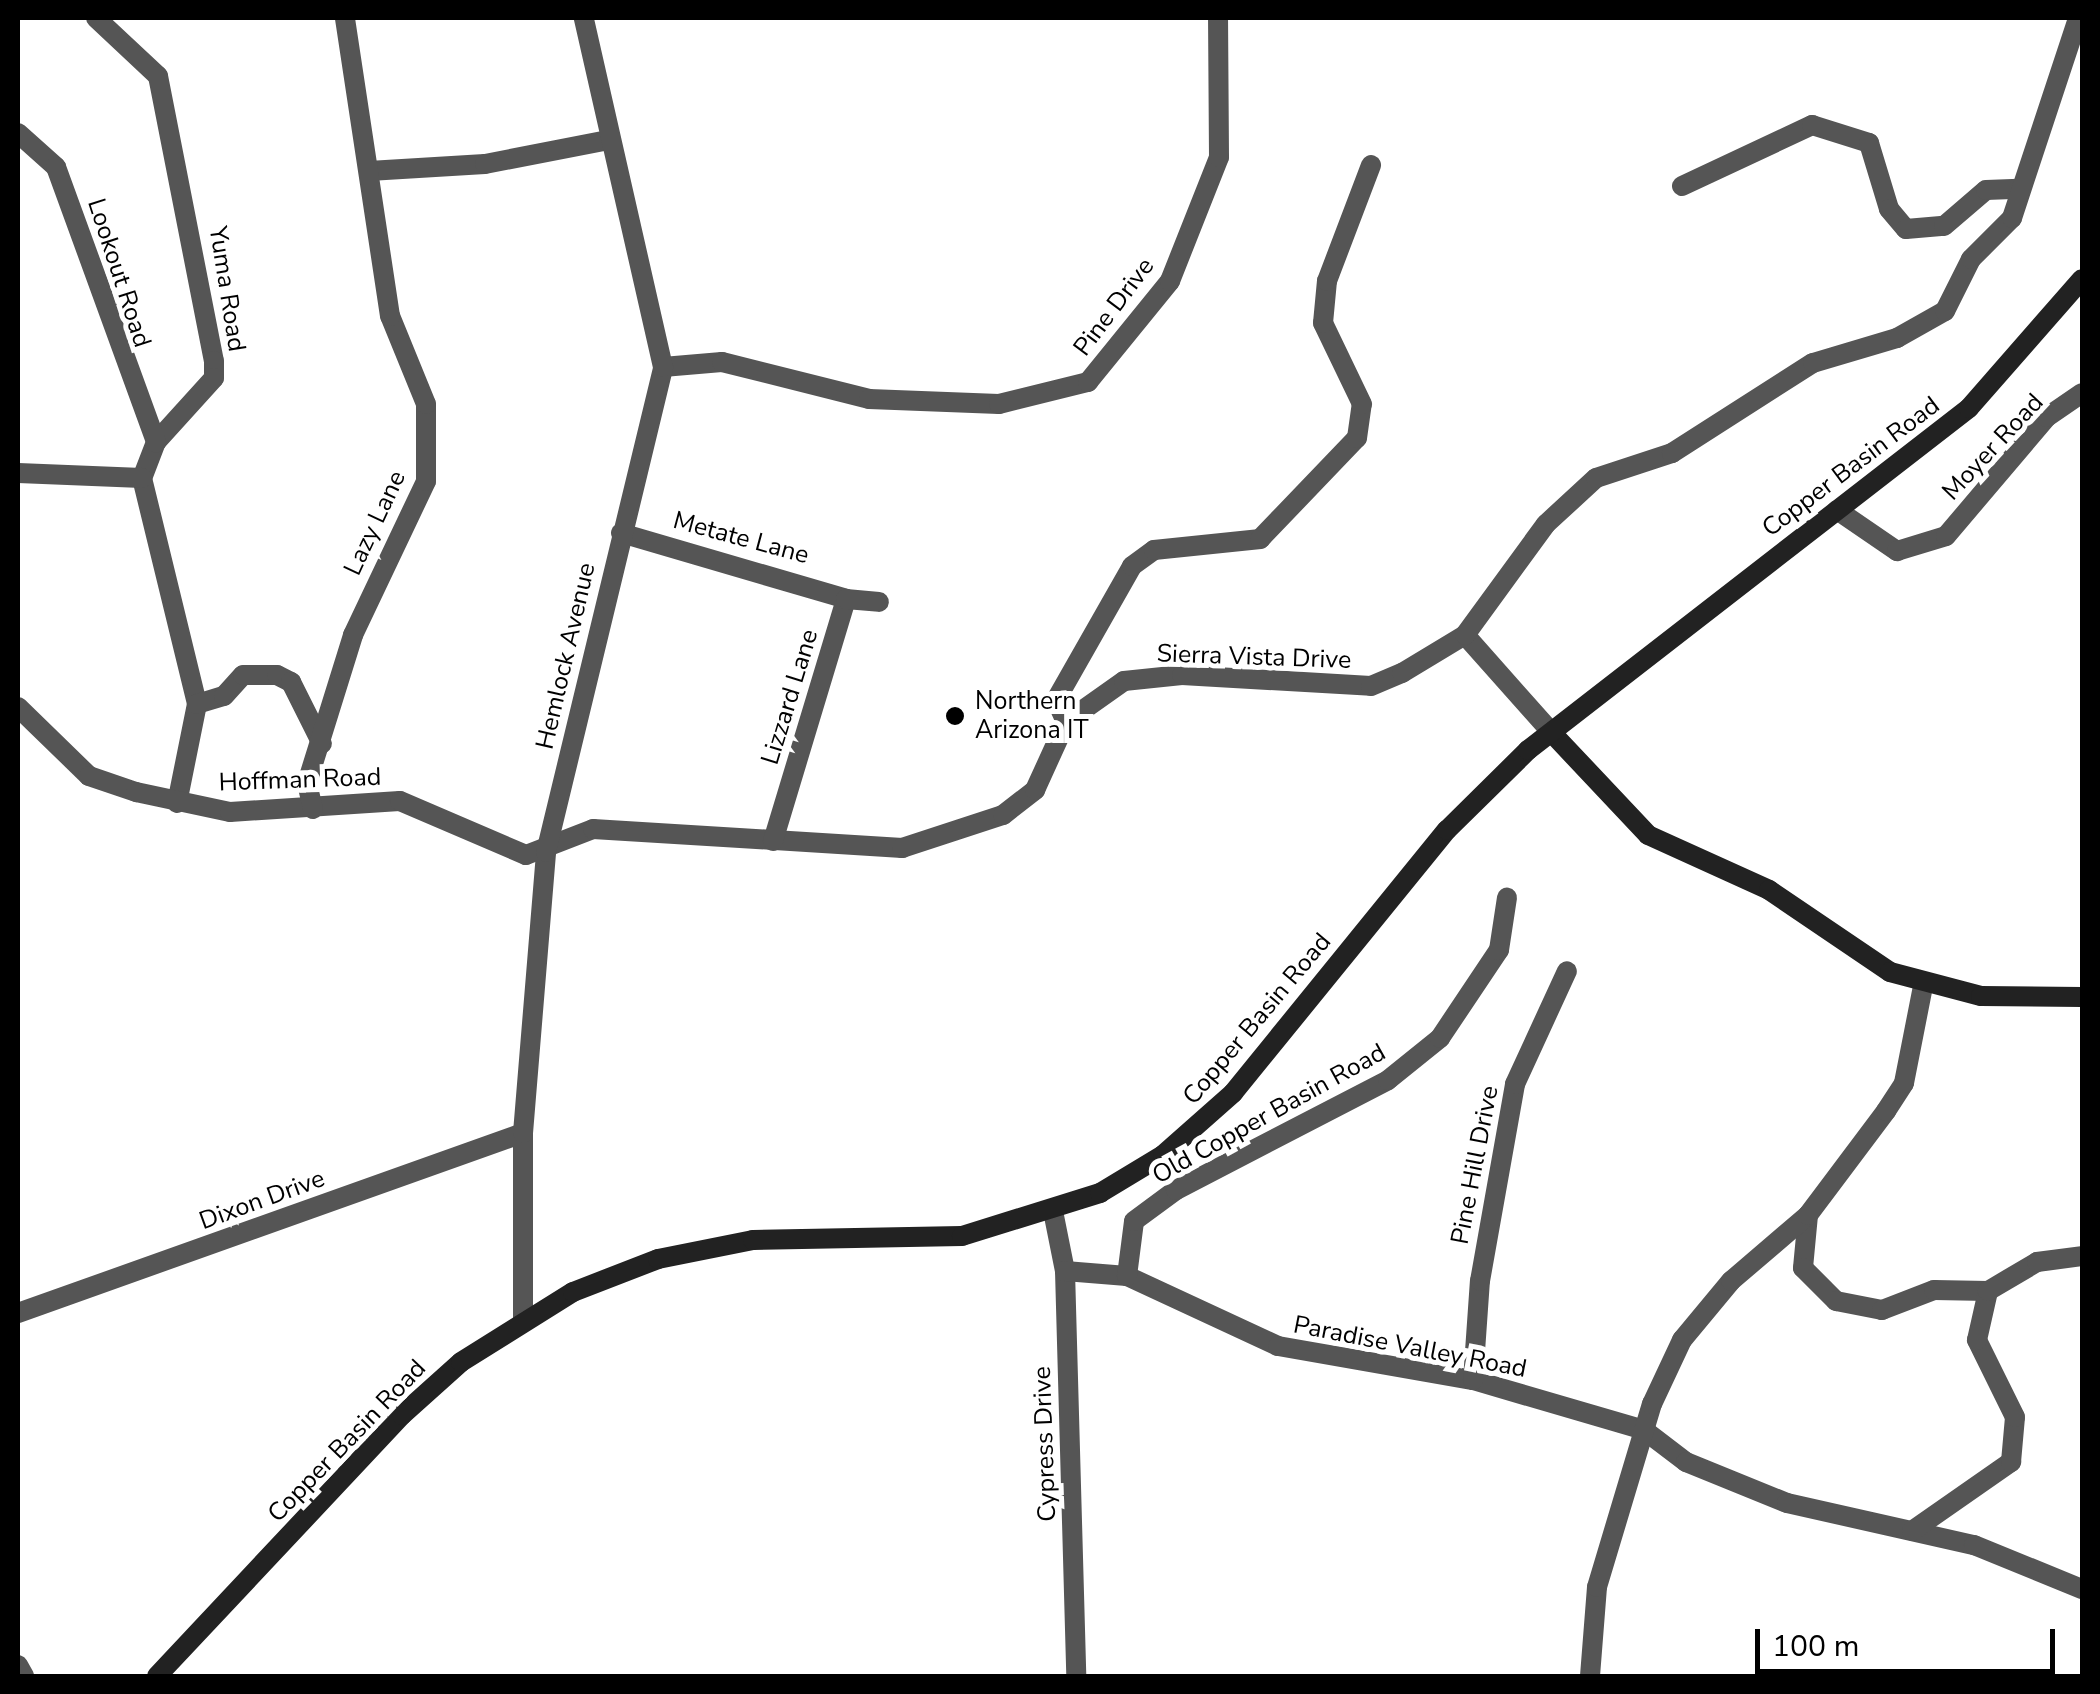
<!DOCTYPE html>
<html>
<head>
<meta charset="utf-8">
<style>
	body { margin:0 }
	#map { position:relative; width:2100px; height:1694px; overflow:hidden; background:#fff; font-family:"Nunito Sans",sans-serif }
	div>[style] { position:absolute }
	.street>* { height:20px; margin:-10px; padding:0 10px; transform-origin:10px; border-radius:10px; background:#555 }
	.secondary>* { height:20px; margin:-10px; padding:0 10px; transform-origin:10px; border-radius:10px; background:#222 }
	.dots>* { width:28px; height:28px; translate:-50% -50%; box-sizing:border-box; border:5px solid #fff; border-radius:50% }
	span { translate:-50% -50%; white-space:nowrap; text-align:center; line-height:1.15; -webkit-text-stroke:10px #fff; paint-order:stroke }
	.street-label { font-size:25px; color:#000 }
	.poi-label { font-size:25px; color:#000 }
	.left { translate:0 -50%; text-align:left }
	.frame { position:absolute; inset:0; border:20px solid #000; pointer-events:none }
	.scale { position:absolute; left:1755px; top:1629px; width:300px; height:45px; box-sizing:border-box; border:5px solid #000; border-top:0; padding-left:12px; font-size:30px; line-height:35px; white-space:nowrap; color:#000; -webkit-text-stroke:8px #fff; paint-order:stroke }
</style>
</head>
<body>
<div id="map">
	<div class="street">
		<div style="left:96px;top:18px;width:85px;rotate:43.1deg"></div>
		<div style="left:158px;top:76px;width:290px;rotate:78.9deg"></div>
		<div style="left:214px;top:361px;width:17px;rotate:90deg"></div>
		<div style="left:214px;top:378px;width:86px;rotate:132.2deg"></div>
		<div style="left:156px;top:442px;width:39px;rotate:111deg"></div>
		<div style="left:142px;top:478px;width:233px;rotate:76.3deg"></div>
		<div style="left:197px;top:704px;width:101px;rotate:101.4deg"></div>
		<div style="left:18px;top:133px;width:51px;rotate:41.8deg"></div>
		<div style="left:56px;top:167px;width:293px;rotate:70deg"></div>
		<div style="left:369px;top:171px;width:116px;rotate:-3.5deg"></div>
		<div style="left:485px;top:164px;width:125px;rotate:-11deg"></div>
		<div style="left:1682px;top:186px;width:144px;rotate:-25.1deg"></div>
		<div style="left:1812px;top:125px;width:60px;rotate:17.5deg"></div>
		<div style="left:1869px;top:143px;width:69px;rotate:73.1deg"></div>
		<div style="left:1889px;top:209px;width:26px;rotate:50deg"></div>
		<div style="left:1906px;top:229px;width:38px;rotate:-5deg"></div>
		<div style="left:1944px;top:226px;width:55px;rotate:-40.6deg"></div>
		<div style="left:1986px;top:190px;width:33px;rotate:-2deg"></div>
		<div style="left:663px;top:367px;width:59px;rotate:-4.8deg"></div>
		<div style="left:722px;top:362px;width:152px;rotate:14.1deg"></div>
		<div style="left:869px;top:399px;width:130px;rotate:2.2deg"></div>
		<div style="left:999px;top:404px;width:92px;rotate:-13.9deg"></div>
		<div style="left:1088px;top:382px;width:130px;rotate:-50.9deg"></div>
		<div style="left:1170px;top:281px;width:133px;rotate:-68.4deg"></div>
		<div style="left:1219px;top:157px;width:139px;rotate:-90.4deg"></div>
		<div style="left:18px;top:473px;width:124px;rotate:2.3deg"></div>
		<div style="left:1837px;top:510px;width:73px;rotate:34.3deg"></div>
		<div style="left:1897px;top:551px;width:51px;rotate:-17deg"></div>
		<div style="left:1946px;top:536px;width:156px;rotate:-49.7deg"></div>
		<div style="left:2047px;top:417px;width:42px;rotate:-34.4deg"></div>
		<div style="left:621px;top:533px;width:234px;rotate:16.3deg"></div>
		<div style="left:1465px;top:635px;width:131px;rotate:48.4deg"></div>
		<div style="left:197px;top:704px;width:28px;rotate:-17deg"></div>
		<div style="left:224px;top:696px;width:28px;rotate:-48deg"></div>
		<div style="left:243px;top:675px;width:34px"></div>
		<div style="left:277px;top:675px;width:16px;rotate:27deg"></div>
		<div style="left:291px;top:682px;width:69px;rotate:63.4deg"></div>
		<div style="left:18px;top:707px;width:99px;rotate:44.2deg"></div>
		<div style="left:89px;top:776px;width:50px;rotate:18.8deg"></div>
		<div style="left:136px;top:792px;width:96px;rotate:12deg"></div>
		<div style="left:230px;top:812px;width:170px;rotate:-3.7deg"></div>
		<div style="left:400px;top:801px;width:137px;rotate:23.2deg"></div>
		<div style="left:526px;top:855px;width:72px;rotate:-21.2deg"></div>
		<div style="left:593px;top:829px;width:310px;rotate:3.5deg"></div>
		<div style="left:902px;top:848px;width:106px;rotate:-18.1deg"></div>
		<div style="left:1003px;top:815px;width:41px;rotate:-38deg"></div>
		<div style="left:1035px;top:790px;width:75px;rotate:-65.5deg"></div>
		<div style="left:1066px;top:722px;width:71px;rotate:-35.3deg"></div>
		<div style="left:1124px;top:681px;width:58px;rotate:-5.9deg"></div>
		<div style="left:1182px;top:675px;width:189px;rotate:3.3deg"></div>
		<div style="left:1371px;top:686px;width:34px;rotate:-23deg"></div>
		<div style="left:1402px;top:673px;width:74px;rotate:-31.1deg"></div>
		<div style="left:1465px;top:635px;width:137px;rotate:-53.9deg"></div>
		<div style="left:1546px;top:524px;width:68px;rotate:-42.6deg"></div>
		<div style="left:1596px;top:478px;width:80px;rotate:-18.2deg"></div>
		<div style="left:1672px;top:453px;width:167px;rotate:-32.6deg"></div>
		<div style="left:1813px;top:363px;width:88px;rotate:-16.6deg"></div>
		<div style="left:1897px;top:338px;width:55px;rotate:-29.4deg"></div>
		<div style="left:1945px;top:311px;width:58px;rotate:-63.4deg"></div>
		<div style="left:1971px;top:259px;width:58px;rotate:-45deg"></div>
		<div style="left:2012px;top:218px;width:211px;rotate:-71.7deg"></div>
		<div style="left:1066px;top:722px;width:24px;rotate:-114deg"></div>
		<div style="left:1056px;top:700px;width:154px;rotate:-60.4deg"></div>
		<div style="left:1132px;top:566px;width:27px;rotate:-36deg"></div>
		<div style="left:1154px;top:550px;width:107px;rotate:-5.9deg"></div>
		<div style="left:1260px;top:539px;width:140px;rotate:-46.2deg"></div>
		<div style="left:1357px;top:438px;width:34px;rotate:-82deg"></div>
		<div style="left:1362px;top:404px;width:90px;rotate:-115.7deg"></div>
		<div style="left:1323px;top:323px;width:42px;rotate:-84.6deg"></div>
		<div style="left:1327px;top:281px;width:124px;rotate:-69.2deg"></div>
		<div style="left:313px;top:809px;width:27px;rotate:-103deg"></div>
		<div style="left:307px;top:783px;width:155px;rotate:-72.7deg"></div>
		<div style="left:353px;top:635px;width:170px;rotate:-64.6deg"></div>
		<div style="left:426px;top:481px;width:77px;rotate:-90deg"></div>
		<div style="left:426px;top:404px;width:95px;rotate:-112.2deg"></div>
		<div style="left:390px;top:316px;width:301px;rotate:-98.6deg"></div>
		<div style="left:773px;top:841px;width:253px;rotate:-73.2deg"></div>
		<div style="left:846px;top:599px;width:33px;rotate:5deg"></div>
		<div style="left:1053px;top:1211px;width:61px;rotate:78.7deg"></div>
		<div style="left:1065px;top:1271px;width:405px;rotate:88.4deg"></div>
		<div style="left:1808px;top:1215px;width:53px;rotate:95.4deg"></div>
		<div style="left:1803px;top:1268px;width:47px;rotate:45deg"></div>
		<div style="left:1836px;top:1301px;width:47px;rotate:11.1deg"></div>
		<div style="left:1882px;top:1310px;width:56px;rotate:-21deg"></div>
		<div style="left:1934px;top:1290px;width:54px;rotate:1.1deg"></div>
		<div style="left:1065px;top:1271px;width:62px;rotate:4.6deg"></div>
		<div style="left:1127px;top:1276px;width:166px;rotate:24.9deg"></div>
		<div style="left:1278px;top:1346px;width:198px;rotate:9.9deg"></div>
		<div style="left:1473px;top:1380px;width:178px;rotate:16.3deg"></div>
		<div style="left:1644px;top:1430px;width:53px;rotate:37.3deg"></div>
		<div style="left:1686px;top:1462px;width:109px;rotate:22.1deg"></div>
		<div style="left:1787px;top:1503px;width:192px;rotate:12.7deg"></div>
		<div style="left:1974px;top:1545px;width:117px;rotate:22.2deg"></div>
		<div style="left:1127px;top:1276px;width:55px;rotate:-82.7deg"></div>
		<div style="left:1134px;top:1221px;width:52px;rotate:-36.4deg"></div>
		<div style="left:1176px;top:1190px;width:239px;rotate:-27.4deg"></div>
		<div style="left:1388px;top:1080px;width:67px;rotate:-38.9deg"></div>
		<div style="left:1440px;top:1038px;width:106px;rotate:-56.2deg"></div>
		<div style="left:1499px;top:950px;width:53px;rotate:-81.3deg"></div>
		<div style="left:18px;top:1313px;width:536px;rotate:-19.62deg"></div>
		<div style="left:523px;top:1318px;width:185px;rotate:-90deg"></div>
		<div style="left:523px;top:1133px;width:282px;rotate:-85.3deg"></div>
		<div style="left:546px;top:852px;width:499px;rotate:-76.4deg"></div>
		<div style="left:663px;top:367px;width:358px;rotate:-102.8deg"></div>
		<div style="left:1473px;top:1380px;width:99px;rotate:-86deg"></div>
		<div style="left:1480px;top:1281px;width:200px;rotate:-79.9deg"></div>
		<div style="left:1515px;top:1084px;width:124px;rotate:-65.3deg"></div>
		<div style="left:1912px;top:1531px;width:121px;rotate:-34.9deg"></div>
		<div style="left:2011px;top:1462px;width:45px;rotate:-84.9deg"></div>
		<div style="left:2015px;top:1417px;width:86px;rotate:-116.3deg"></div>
		<div style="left:1977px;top:1340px;width:50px;rotate:-77.3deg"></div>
		<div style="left:1988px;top:1291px;width:57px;rotate:-30.6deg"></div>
		<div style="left:2037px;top:1262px;width:45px;rotate:-7.6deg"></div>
		<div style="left:18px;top:1665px;width:13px;rotate:61deg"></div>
		<div style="left:1590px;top:1676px;width:89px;rotate:-85.5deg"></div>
		<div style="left:1597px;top:1587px;width:191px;rotate:-73.3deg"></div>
		<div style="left:1652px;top:1404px;width:71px;rotate:-64.9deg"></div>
		<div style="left:1682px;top:1340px;width:77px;rotate:-50.3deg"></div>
		<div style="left:1731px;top:1281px;width:101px;rotate:-40.6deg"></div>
		<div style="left:1808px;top:1215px;width:130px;rotate:-53.1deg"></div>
		<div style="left:1886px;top:1111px;width:33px;rotate:-57deg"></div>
		<div style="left:1904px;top:1083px;width:99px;rotate:-78.9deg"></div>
	</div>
	<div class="secondary">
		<div style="left:1552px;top:733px;width:140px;rotate:46.7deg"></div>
		<div style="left:1648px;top:835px;width:133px;rotate:24.4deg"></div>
		<div style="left:1769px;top:890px;width:146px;rotate:34.1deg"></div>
		<div style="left:1890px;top:972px;width:94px;rotate:14.8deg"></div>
		<div style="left:1981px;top:996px;width:101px;rotate:0.6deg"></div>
		<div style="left:157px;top:1676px;width:358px;rotate:-46.8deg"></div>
		<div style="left:402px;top:1415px;width:79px;rotate:-41.9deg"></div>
		<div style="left:461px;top:1362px;width:132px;rotate:-32deg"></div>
		<div style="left:573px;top:1292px;width:91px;rotate:-21.2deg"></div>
		<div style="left:658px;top:1259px;width:97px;rotate:-11.3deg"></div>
		<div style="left:753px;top:1240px;width:209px;rotate:-1.1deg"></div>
		<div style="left:962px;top:1236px;width:145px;rotate:-17.3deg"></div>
		<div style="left:1100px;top:1193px;width:74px;rotate:-31.1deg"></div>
		<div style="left:1163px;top:1155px;width:94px;rotate:-41.5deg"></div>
		<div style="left:1233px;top:1093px;width:339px;rotate:-50.9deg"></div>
		<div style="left:1447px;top:830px;width:114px;rotate:-44.6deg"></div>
		<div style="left:1528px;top:750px;width:558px;rotate:-37.79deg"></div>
		<div style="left:1969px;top:408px;width:171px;rotate:-48.8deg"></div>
	</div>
	<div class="dots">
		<div style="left:955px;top:716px;background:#000"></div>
	</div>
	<div class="street-label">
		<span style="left:119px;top:273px;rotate:72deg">Lookout Road</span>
		<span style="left:227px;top:289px;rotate:81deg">Yuma Road</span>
		<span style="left:1114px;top:307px;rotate:-53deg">Pine Drive</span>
		<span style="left:1993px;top:447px;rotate:-47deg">Moyer Road</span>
		<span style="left:1851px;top:467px;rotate:-37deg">Copper Basin Road</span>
		<span style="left:375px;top:523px;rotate:-65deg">Lazy Lane</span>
		<span style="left:741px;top:538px;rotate:15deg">Metate Lane</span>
		<span style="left:566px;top:656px;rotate:-77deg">Hemlock Avenue</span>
		<span style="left:1254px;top:657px;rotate:2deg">Sierra Vista Drive</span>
		<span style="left:790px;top:697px;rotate:-73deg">Lizzard Lane</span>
		<span style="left:300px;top:780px;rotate:-2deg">Hoffman Road</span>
		<span style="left:1257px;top:1019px;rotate:-50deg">Copper Basin Road</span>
		<span style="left:1269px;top:1114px;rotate:-29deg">Old Copper Basin Road</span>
		<span style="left:1475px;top:1165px;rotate:-79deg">Pine Hill Drive</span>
		<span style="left:262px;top:1200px;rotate:-20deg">Dixon Drive</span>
		<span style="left:1410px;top:1347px;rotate:11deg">Paradise Valley Road</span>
		<span style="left:347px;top:1441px;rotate:-46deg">Copper Basin Road</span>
		<span style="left:1045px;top:1444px;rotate:-92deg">Cypress Drive</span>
	</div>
	<div class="poi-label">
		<span class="left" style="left:975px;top:716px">Northern<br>Arizona IT</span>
	</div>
	<div class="frame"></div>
	<div class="scale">100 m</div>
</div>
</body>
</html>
